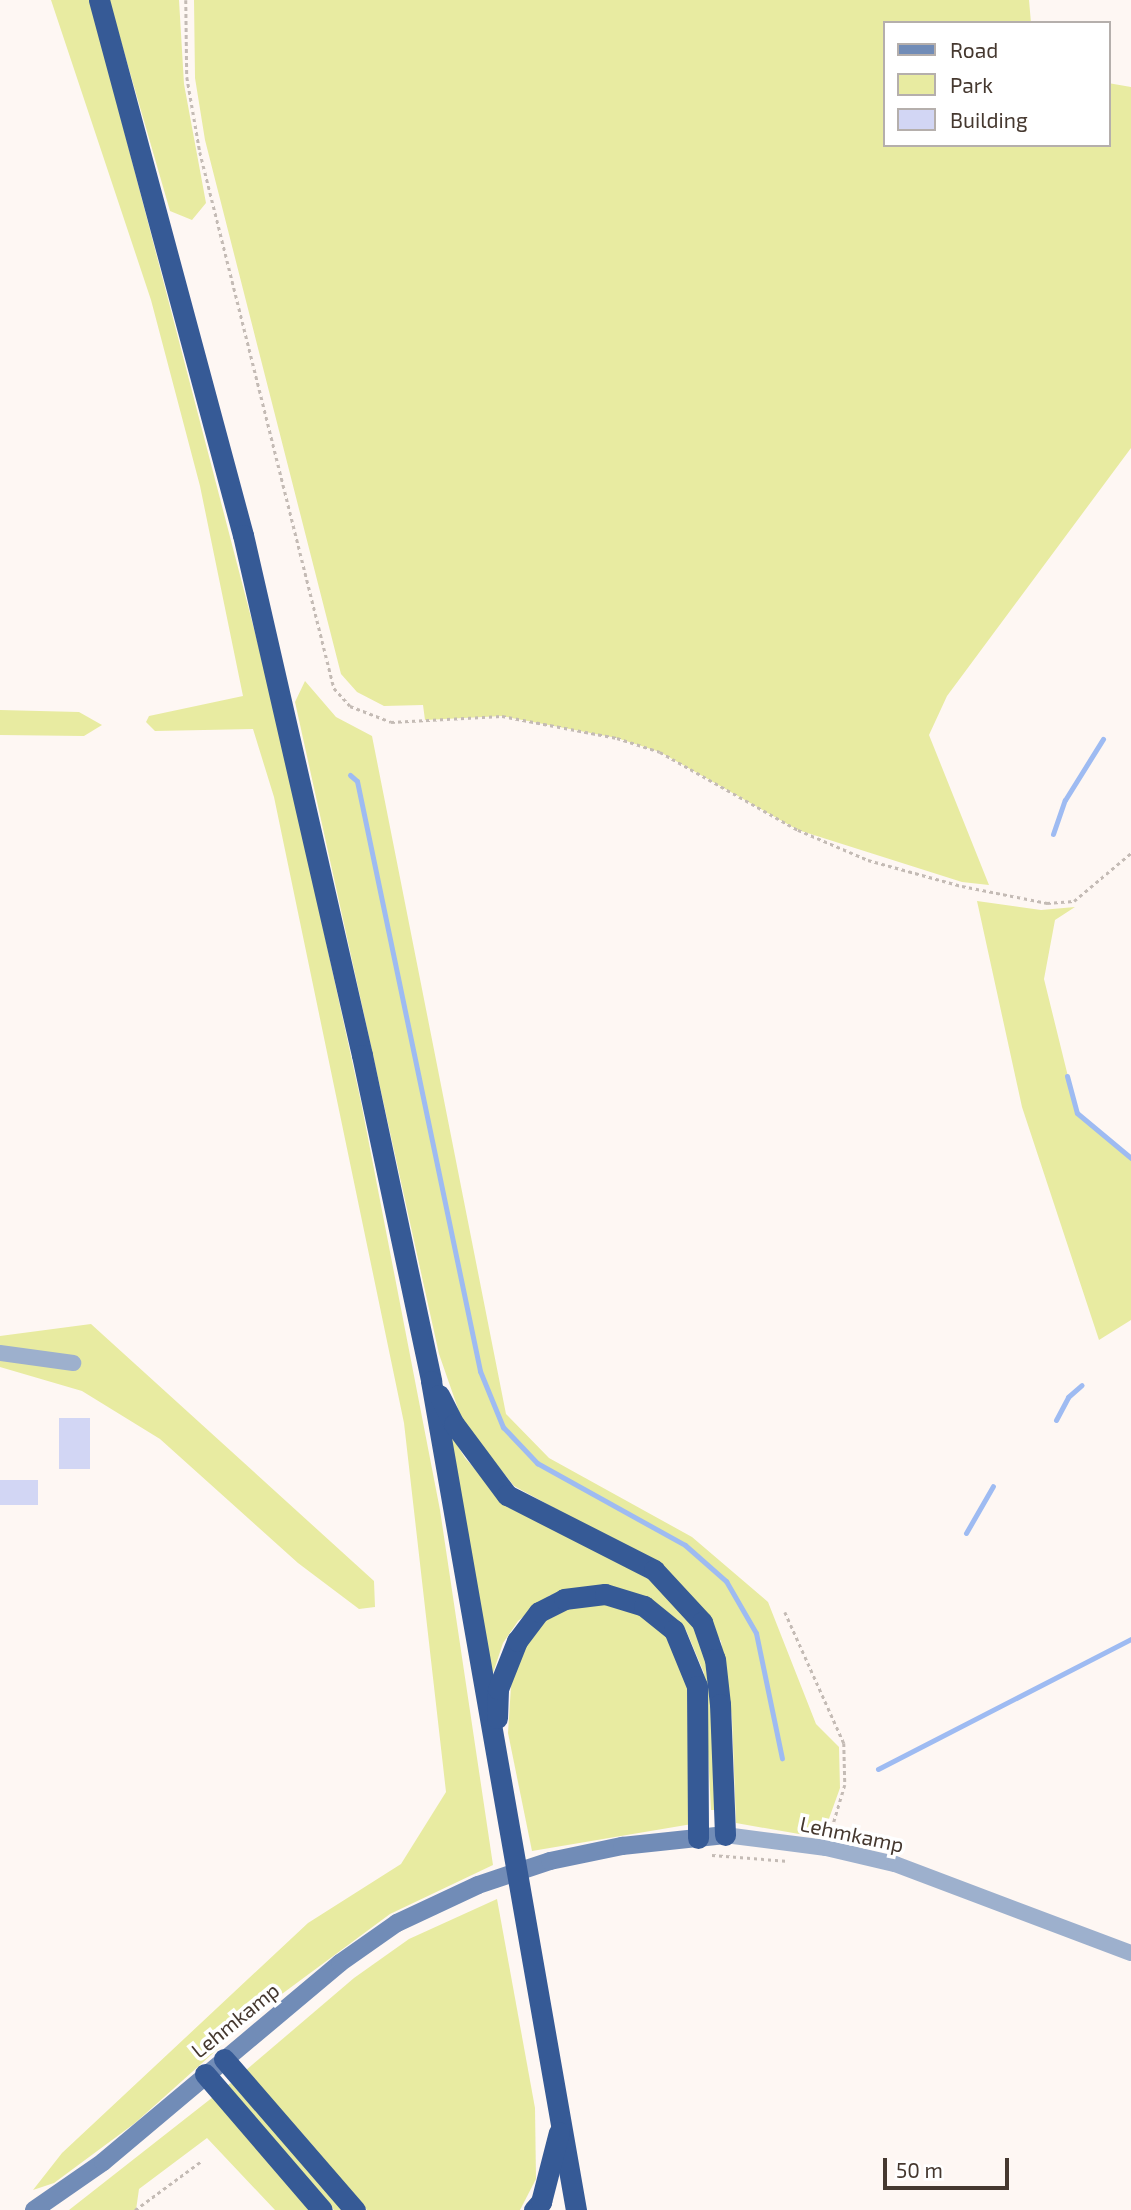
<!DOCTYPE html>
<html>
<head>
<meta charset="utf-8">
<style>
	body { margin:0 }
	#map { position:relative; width:1131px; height:2210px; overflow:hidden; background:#fef7f3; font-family:"Exo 2",sans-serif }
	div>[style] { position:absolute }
	.green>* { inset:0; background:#e8eba1 }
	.stream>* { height:5px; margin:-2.5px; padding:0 2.5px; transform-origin:2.5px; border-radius:2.5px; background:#9ebbf2 }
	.building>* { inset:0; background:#d2d6f4; transform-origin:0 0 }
	.path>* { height:2.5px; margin-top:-1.25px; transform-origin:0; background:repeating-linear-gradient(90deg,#c4bbb5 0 3.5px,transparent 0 7px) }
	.street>* { height:16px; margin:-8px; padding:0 8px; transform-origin:8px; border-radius:8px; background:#9db0cd }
	.secondary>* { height:18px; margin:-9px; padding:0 9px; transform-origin:9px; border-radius:9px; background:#718cb7 }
	.highway>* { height:21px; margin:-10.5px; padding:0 10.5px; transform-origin:10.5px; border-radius:10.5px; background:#365a96 }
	span { translate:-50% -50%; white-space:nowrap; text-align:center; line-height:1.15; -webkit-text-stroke:7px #fff; paint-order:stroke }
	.street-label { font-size:21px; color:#45382f }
	.legend { position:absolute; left:883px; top:21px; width:228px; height:126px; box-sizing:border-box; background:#fff; border:2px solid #b5afac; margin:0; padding:9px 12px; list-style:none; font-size:21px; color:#45382f }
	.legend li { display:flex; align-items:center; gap:14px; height:35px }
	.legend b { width:35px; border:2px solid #b5afac }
	.scale { position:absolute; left:883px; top:2158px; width:126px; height:32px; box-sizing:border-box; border:4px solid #45382f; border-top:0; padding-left:9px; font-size:21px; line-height:24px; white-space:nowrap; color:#45382f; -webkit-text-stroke:5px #fff; paint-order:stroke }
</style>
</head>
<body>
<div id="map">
	<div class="green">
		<div style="clip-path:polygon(51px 0,90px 0,277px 717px,361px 1102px,440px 1510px,493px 1865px,390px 1914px,267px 2005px,135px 2123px,54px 2183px,33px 2190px,62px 2153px,308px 1923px,401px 1864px,446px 1792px,404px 1423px,274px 797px,253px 729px,155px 731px,146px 722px,149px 716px,243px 696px,200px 486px,151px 300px)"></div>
		<div style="clip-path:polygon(109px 0,179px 0,184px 84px,206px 203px,192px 220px,170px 211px)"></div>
		<div style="clip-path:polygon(194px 0,1029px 0,1031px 23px,884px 23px,884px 145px,1108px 145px,1108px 83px,1131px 87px,1131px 448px,947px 696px,929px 735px,989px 885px,962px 882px,798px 830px,660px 752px,617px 738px,502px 716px,425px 720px,423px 705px,384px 706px,357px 692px,341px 674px,205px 140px,195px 78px)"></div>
		<div style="clip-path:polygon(305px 681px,336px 717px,372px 736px,506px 1414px,549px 1458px,692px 1537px,768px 1602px,816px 1724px,839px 1747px,840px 1788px,822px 1838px,736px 1823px,732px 1718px,721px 1641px,657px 1564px,514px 1486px,463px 1423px,439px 1354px,295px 702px)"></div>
		<div style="clip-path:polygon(0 710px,79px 712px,102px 725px,84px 736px,0 735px)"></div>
		<div style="clip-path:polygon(977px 901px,1041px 910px,1075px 907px,1055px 920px,1044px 979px,1077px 1113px,1131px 1156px,1131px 1320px,1099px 1340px,1022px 1107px)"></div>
		<div style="clip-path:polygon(91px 1324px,374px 1581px,375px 1607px,359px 1609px,298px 1563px,160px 1439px,82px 1391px,0 1367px,0 1336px)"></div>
		<div style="clip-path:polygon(444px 1423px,465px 1458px,496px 1492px,657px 1584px,695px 1624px,711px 1662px,718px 1810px,711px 1810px,704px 1673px,686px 1630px,649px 1599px,550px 1595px,518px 1621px,503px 1643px,490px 1682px)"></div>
		<div style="clip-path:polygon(579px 1603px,614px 1603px,641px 1612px,672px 1640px,691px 1682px,692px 1824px,532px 1851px,508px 1733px,512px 1671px,535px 1630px,556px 1612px)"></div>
		<div style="clip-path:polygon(497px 1899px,535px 2108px,536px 2179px,520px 2210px,367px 2210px,245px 2071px,354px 1978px,409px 1939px)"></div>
		<div style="clip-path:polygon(231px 2083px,345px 2210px,334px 2210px,315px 2190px,225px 2087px)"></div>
		<div style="clip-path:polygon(213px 2097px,315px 2210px,275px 2210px,207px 2138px,139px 2189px,136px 2210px,69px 2210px)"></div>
	</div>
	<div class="stream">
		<div style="left:350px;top:775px;width:9px;rotate:41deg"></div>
		<div style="left:357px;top:781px;width:603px;rotate:78.22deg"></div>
		<div style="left:480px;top:1371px;width:61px;rotate:67.7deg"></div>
		<div style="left:503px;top:1427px;width:50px;rotate:46.6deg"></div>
		<div style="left:537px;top:1463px;width:169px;rotate:29deg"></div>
		<div style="left:685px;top:1545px;width:55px;rotate:41.3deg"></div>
		<div style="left:726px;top:1581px;width:60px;rotate:60deg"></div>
		<div style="left:756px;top:1633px;width:128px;rotate:78.3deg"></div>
		<div style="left:1053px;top:834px;width:36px;rotate:-71deg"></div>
		<div style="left:1065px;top:800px;width:72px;rotate:-58.1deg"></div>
		<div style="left:1067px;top:1076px;width:38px;rotate:75deg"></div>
		<div style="left:1077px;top:1113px;width:70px;rotate:39.8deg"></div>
		<div style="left:1056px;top:1420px;width:26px;rotate:-62deg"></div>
		<div style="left:1068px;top:1397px;width:18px;rotate:-41deg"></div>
		<div style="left:966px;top:1533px;width:54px;rotate:-60.1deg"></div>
		<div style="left:878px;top:1769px;width:284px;rotate:-27.2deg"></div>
	</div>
	<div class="building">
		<div style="left:90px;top:1418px;width:51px;height:31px;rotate:90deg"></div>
		<div style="left:0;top:1480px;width:38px;height:25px"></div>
	</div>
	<div class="path">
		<div style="left:186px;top:0;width:77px;rotate:89.3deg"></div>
		<div style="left:187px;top:77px;width:76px;rotate:80.2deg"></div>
		<div style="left:200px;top:152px;width:552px;rotate:75.96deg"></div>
		<div style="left:334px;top:688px;width:24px;rotate:48deg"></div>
		<div style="left:350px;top:706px;width:44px;rotate:21.3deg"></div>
		<div style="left:391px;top:722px;width:111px;rotate:-3.1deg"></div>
		<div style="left:502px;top:716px;width:117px;rotate:10.8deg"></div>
		<div style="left:617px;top:738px;width:45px;rotate:18deg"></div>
		<div style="left:660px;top:752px;width:159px;rotate:29.5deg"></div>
		<div style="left:798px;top:830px;width:76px;rotate:23.2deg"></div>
		<div style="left:868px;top:860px;width:98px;rotate:15.5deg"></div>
		<div style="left:962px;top:886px;width:87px;rotate:11.3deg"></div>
		<div style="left:1047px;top:903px;width:27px;rotate:-4deg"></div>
		<div style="left:1074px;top:901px;width:75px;rotate:-40.1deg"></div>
		<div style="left:785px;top:1612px;width:144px;rotate:65.8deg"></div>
		<div style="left:844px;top:1743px;width:42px;rotate:88.6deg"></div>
		<div style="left:845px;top:1785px;width:49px;rotate:106.6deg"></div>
		<div style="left:712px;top:1855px;width:77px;rotate:4.5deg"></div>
		<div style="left:135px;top:2210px;width:81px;rotate:-36.4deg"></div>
	</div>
	<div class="street">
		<div style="left:0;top:1353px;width:74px;rotate:7.8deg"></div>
		<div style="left:725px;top:1835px;width:102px;rotate:7.3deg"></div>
		<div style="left:826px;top:1848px;width:71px;rotate:13.1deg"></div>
		<div style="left:895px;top:1864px;width:252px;rotate:20.7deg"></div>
	</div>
	<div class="secondary">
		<div style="left:34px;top:2210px;width:84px;rotate:-34.8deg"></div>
		<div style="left:103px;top:2162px;width:309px;rotate:-40deg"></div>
		<div style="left:340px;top:1963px;width:70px;rotate:-35.1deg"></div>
		<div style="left:397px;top:1923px;width:89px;rotate:-25.1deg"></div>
		<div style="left:478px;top:1885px;width:76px;rotate:-18.4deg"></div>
		<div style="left:550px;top:1861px;width:74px;rotate:-11.8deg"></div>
		<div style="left:622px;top:1846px;width:104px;rotate:-6.1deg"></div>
	</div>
	<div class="highway">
		<div style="left:99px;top:0;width:554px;rotate:74.94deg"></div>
		<div style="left:243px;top:535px;width:533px;rotate:77.11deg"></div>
		<div style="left:362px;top:1055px;width:333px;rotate:78deg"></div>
		<div style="left:431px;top:1381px;width:842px;rotate:80.08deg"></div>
		<div style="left:439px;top:1395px;width:33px;rotate:63deg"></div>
		<div style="left:454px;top:1424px;width:89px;rotate:53.3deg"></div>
		<div style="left:507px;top:1495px;width:165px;rotate:27deg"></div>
		<div style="left:654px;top:1570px;width:71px;rotate:47.3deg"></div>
		<div style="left:702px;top:1622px;width:39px;rotate:71deg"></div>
		<div style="left:715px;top:1659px;width:45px;rotate:83.7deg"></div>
		<div style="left:720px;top:1704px;width:131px;rotate:87.8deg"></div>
		<div style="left:497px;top:1718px;width:29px;rotate:-88deg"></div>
		<div style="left:498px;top:1689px;width:52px;rotate:-68.4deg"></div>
		<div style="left:517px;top:1641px;width:36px;rotate:-53deg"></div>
		<div style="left:539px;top:1612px;width:28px;rotate:-27deg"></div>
		<div style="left:564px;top:1599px;width:41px;rotate:-7deg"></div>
		<div style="left:605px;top:1594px;width:41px;rotate:17.1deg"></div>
		<div style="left:644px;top:1606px;width:38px;rotate:39deg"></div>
		<div style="left:674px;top:1630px;width:61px;rotate:67.7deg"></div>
		<div style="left:697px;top:1686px;width:152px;rotate:89.6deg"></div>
		<div style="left:224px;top:2059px;width:200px;rotate:49.1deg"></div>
		<div style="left:205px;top:2074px;width:179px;rotate:49.3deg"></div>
		<div style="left:534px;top:2210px;width:11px;rotate:-49deg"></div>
		<div style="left:541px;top:2202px;width:72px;rotate:-75.6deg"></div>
	</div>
	<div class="street-label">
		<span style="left:852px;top:1834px;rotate:12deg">Lehmkamp</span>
		<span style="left:235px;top:2020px;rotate:-39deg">Lehmkamp</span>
	</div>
	<ul class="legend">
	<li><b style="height:9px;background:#718cb7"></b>Road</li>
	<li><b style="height:19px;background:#e8eba1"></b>Park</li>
	<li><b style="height:19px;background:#d2d6f4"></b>Building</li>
	</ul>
	<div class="scale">50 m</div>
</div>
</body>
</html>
